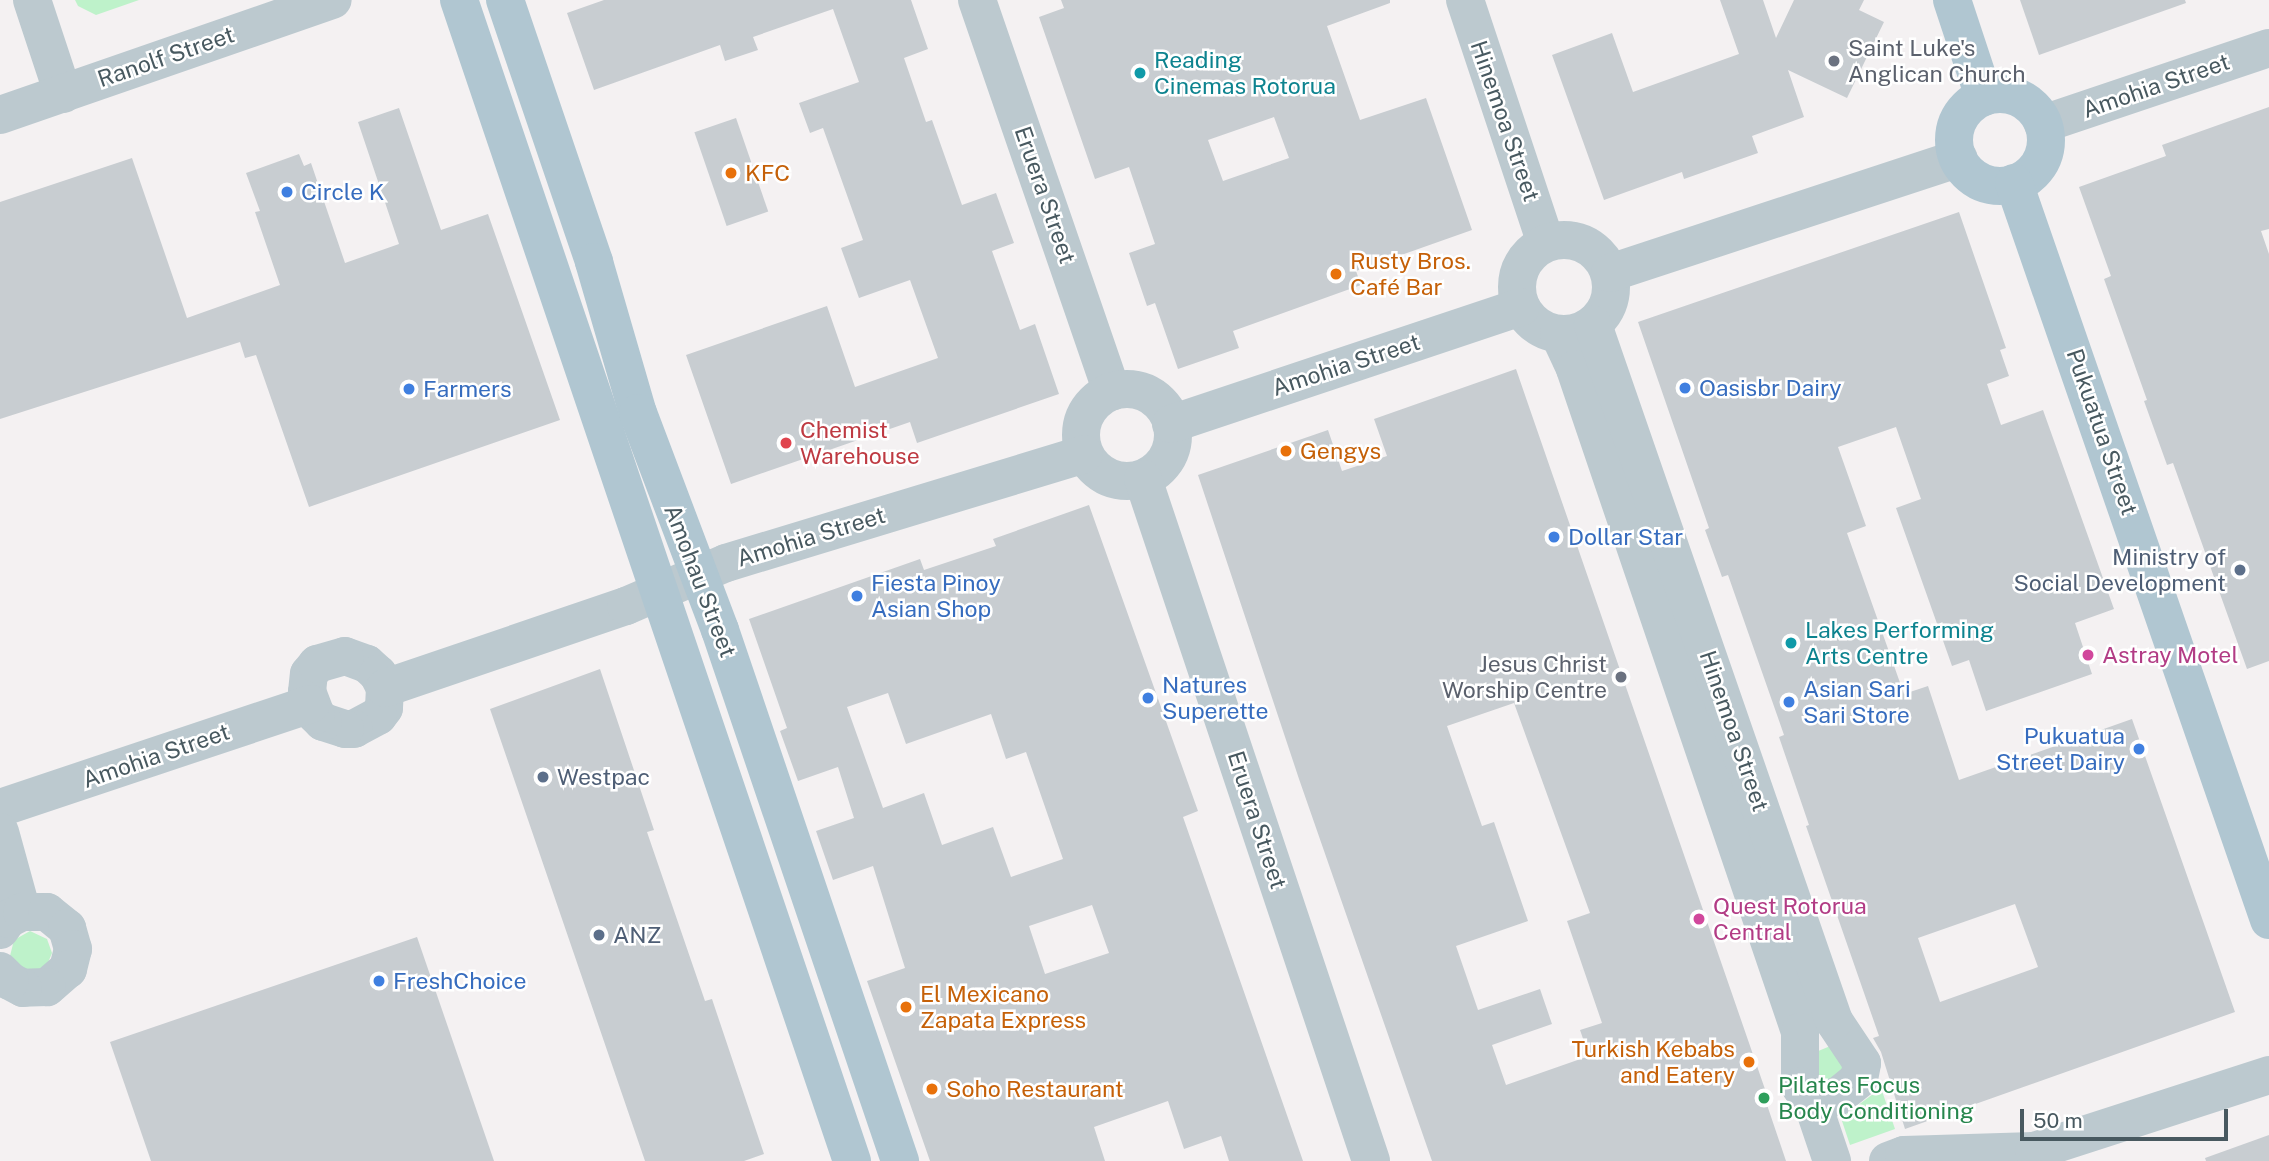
<!DOCTYPE html>
<html>
<head>
<meta charset="utf-8">
<style>
	body { margin:0 }
	#map { position:relative; width:2269px; height:1161px; overflow:hidden; background:#f4f1f2; font-family:"Public Sans",sans-serif }
	div>[style] { position:absolute }
	.green>* { inset:0; background:#bef2ca }
	.building>* { inset:0; background:#c8cdd1; transform-origin:0 0 }
	.minor>* { height:38px; margin:-19px; padding:0 19px; transform-origin:19px; border-radius:19px; background:#bcc9cf }
	.minor>.ring { margin:-19px; padding:0; box-sizing:content-box; background:none; border:38px solid #bcc9cf; border-radius:50% }
	.major>* { height:38px; margin:-19px; padding:0 19px; transform-origin:19px; border-radius:19px; background:#b0c6d1 }
	.major>.ring { margin:-19px; padding:0; box-sizing:content-box; background:none; border:38px solid #b0c6d1; border-radius:50% }
	.dots>* { width:19px; height:19px; translate:-50% -50%; box-sizing:border-box; border:4px solid #fff; border-radius:50% }
	span { translate:-50% -50%; white-space:nowrap; text-align:center; line-height:1.15; -webkit-text-stroke:5px #fff; paint-order:stroke }
	.worship-label { font-size:23px; color:#5b616d }
	.left { translate:0 -50%; text-align:left }
	.right { translate:-100% -50%; text-align:right }
	.street-label { font-size:23px; color:#485960 }
	.culture-label { font-size:23px; color:#0d838f }
	.food-label { font-size:23px; color:#c56008 }
	.shop-label { font-size:23px; color:#366cbe }
	.health-label { font-size:23px; color:#be3a42 }
	.service-label { font-size:23px; color:#4e5e75 }
	.hotel-label { font-size:23px; color:#b23c85 }
	.leisure-label { font-size:23px; color:#27864d }
	.scale { position:absolute; left:2020px; top:1109px; width:208px; height:32px; box-sizing:border-box; border:4px solid #485960; border-top:0; padding-left:9px; font-size:21px; line-height:24px; white-space:nowrap; color:#485960; -webkit-text-stroke:5px #fff; paint-order:stroke }
</style>
</head>
<body>
<div id="map">
	<div class="green">
		<div style="clip-path:polygon(75px 0,139px 0,96px 15px,78px 6px)"></div>
		<div style="clip-path:polygon(30px 931px,47px 939px,52px 953px,47px 965px,30px 974px,10px 956px,14px 940px)"></div>
		<div style="clip-path:polygon(1840px 1042px,1852px 1073px,1817px 1083px,1811px 1054px)"></div>
		<div style="clip-path:polygon(1881px 1088px,1895px 1129px,1850px 1145px,1841px 1118px)"></div>
	</div>
	<div class="building">
		<div style="clip-path:polygon(604px 0,911px 0,928px 49px,904px 58px,926px 122px,932px 120px,962px 205px,996px 193px,1014px 243px,992px 251px,1020px 330px,1035px 324px,1059px 394px,917px 443px,910px 422px,731px 484px,686px 355px,827px 306px,855px 387px,938px 358px,910px 280px,859px 298px,841px 248px,863px 240px,823px 128px,810px 133px,799px 103px,859px 82px,833px 9px,753px 37px,758px 50px,725px 61px,720px 45px,594px 90px,567px 13px)"></div>
		<div style="clip-path:polygon(evenodd,1061px 0,1390px 0,1390px 3px,1327px 26px,1360px 120px,1426px 98px,1472px 230px,1356px 271px,1361px 285px,1233px 331px,1239px 348px,1178px 369px,1155px 303px,1147px 306px,1129px 253px,1155px 244px,1129px 167px,1095px 179px,1039px 17px,1064px 8px,1061px 0,1274px 117px,1289px 158px,1223px 181px,1208px 140px,1274px 117px)"></div>
		<div style="clip-path:polygon(1720px 0,1763px 0,1776px 38px,1794px 0,1864px 0,1859px 10px,1884px 22px,1847px 98px,1788px 70px,1804px 117px,1752px 136px,1758px 153px,1684px 179px,1682px 172px,1604px 200px,1552px 55px,1612px 33px,1633px 92px,1739px 54px)"></div>
		<div style="clip-path:polygon(2020px 0,2185px 0,2186px 3px,2039px 55px)"></div>
		<div style="clip-path:polygon(2269px 107px,2269px 229px,2261px 231px,2269px 254px,2269px 661px,2247px 669px,2173px 463px,2167px 465px,2144px 401px,2147px 400px,2104px 279px,2111px 276px,2079px 187px,2166px 156px,2162px 145px)"></div>
		<div style="clip-path:polygon(399px 108px,441px 230px,488px 214px,560px 420px,309px 507px,256px 355px,245px 358px,240px 342px,0 419px,0 202px,132px 158px,187px 318px,280px 285px,255px 212px,260px 211px,246px 173px,299px 154px,304px 166px,311px 163px,345px 263px,399px 244px,358px 122px)"></div>
		<div style="left:736px;top:118px;width:99px;height:44px;rotate:71deg"></div>
		<div style="clip-path:polygon(evenodd,1959px 212px,2006px 348px,2000px 350px,2009px 376px,1987px 384px,2001px 425px,2043px 410px,2114px 609px,2075px 623px,2092px 674px,1986px 711px,1969px 660px,1952px 666px,1896px 508px,1921px 499px,1896px 427px,1838px 447px,1866px 526px,1847px 533px,1904px 694px,1928px 686px,1959px 780px,2132px 719px,2235px 1012px,1905px 1129px,1881px 1052px,1873px 1038px,1879px 1036px,1806px 826px,1809px 825px,1779px 737px,1784px 735px,1728px 575px,1722px 577px,1705px 530px,1709px 528px,1638px 322px,1959px 212px,2015px 904px,2038px 967px,1940px 1002px,1918px 938px,2015px 904px)"></div>
		<div style="clip-path:polygon(evenodd,1516px 369px,1767px 1095px,1764px 1096px,1786px 1161px,1432px 1161px,1299px 779px,1198px 475px,1328px 430px,1342px 471px,1387px 456px,1374px 419px,1516px 369px,1514px 703px,1590px 913px,1567px 921px,1602px 1023px,1580px 1030px,1589px 1056px,1506px 1085px,1492px 1045px,1552px 1024px,1540px 989px,1478px 1010px,1456px 946px,1528px 921px,1494px 822px,1482px 826px,1447px 726px,1514px 703px)"></div>
		<div style="clip-path:polygon(evenodd,1089px 505px,1198px 811px,1183px 817px,1303px 1161px,1229px 1161px,1221px 1136px,1184px 1149px,1168px 1101px,1094px 1127px,1105px 1161px,930px 1161px,867px 981px,905px 968px,873px 866px,833px 880px,816px 831px,854px 818px,838px 767px,798px 781px,780px 731px,787px 728px,749px 619px,920px 559px,924px 570px,996px 546px,993px 539px,1089px 505px,888px 693px,906px 744px,991px 714px,1006px 759px,1026px 752px,1063px 859px,1011px 877px,993px 827px,942px 845px,924px 793px,883px 808px,847px 707px,888px 693px,1089px 505px,1092px 905px,1109px 953px,1045px 974px,1029px 926px,1092px 905px)"></div>
		<div style="clip-path:polygon(600px 669px,654px 830px,647px 832px,705px 1001px,712px 999px,764px 1154px,744px 1161px,645px 1161px,490px 709px)"></div>
		<div style="clip-path:polygon(417px 937px,494px 1161px,151px 1161px,110px 1042px)"></div>
		<div style="clip-path:polygon(2269px 1135px,2269px 1161px,2206px 1161px,2205px 1158px)"></div>
	</div>
	<div class="minor">
		<div style="left:32px;top:0;width:99px;rotate:71.7deg"></div>
		<div style="left:977px;top:0;width:414px;rotate:71deg"></div>
		<div style="left:1465px;top:0;width:256px;rotate:71.6deg"></div>
		<div style="left:0;top:115px;width:352px;rotate:-19.1deg"></div>
		<div style="left:2043px;top:124px;width:238px;rotate:-18.6deg"></div>
		<div class="ring" style="left:1517px;top:240px;width:56px;height:56px"></div>
		<div style="left:1610px;top:273px;width:367px;rotate:-18.2deg"></div>
		<div style="left:1559px;top:334px;width:38px;rotate:65deg"></div>
		<div style="left:1575px;top:369px;width:700px;rotate:71.25deg"></div>
		<div style="left:1800px;top:1032px;width:54px;rotate:90deg"></div>
		<div style="left:1800px;top:1086px;width:7px;rotate:56deg"></div>
		<div style="left:1804px;top:1092px;width:17px;rotate:25deg"></div>
		<div style="left:1819px;top:1099px;width:18px;rotate:-6deg"></div>
		<div style="left:1837px;top:1097px;width:28px;rotate:-39deg"></div>
		<div style="left:1859px;top:1079px;width:16px;rotate:-79deg"></div>
		<div style="left:1862px;top:1063px;width:50px;rotate:-123.7deg"></div>
		<div style="left:1834px;top:1021px;width:737px;rotate:-109.1deg"></div>
		<div class="ring" style="left:1081px;top:389px;width:54px;height:54px"></div>
		<div style="left:1171px;top:424px;width:369px;rotate:-18.5deg"></div>
		<div style="left:1143px;top:479px;width:719px;rotate:71.51deg"></div>
		<div style="left:345px;top:656px;width:23px;rotate:20deg"></div>
		<div style="left:367px;top:664px;width:15px;rotate:42deg"></div>
		<div style="left:378px;top:674px;width:16px;rotate:63deg"></div>
		<div style="left:385px;top:688px;width:20px;rotate:93deg"></div>
		<div style="left:384px;top:708px;width:10px;rotate:127deg"></div>
		<div style="left:378px;top:716px;width:27px;rotate:152deg"></div>
		<div style="left:354px;top:729px;width:9px;rotate:180deg"></div>
		<div style="left:345px;top:729px;width:23px;rotate:-162deg"></div>
		<div style="left:323px;top:722px;width:10px;rotate:-135deg"></div>
		<div style="left:316px;top:715px;width:25px;rotate:-111deg"></div>
		<div style="left:307px;top:692px;width:18px;rotate:-84deg"></div>
		<div style="left:309px;top:674px;width:13px;rotate:-51deg"></div>
		<div style="left:317px;top:664px;width:29px;rotate:-16deg"></div>
		<div style="left:385px;top:688px;width:255px;rotate:-18.8deg"></div>
		<div style="left:626px;top:606px;width:109px;rotate:-23.3deg"></div>
		<div style="left:726px;top:563px;width:374px;rotate:-16.9deg"></div>
		<div style="left:0;top:808px;width:328px;rotate:-18.5deg"></div>
		<div style="left:0;top:832px;width:83px;rotate:74.6deg"></div>
		<div style="left:0;top:930px;width:14px;rotate:-54deg"></div>
		<div style="left:8px;top:919px;width:16px;rotate:-27deg"></div>
		<div style="left:22px;top:912px;width:25px"></div>
		<div style="left:47px;top:912px;width:26px;rotate:39deg"></div>
		<div style="left:67px;top:928px;width:22px;rotate:74deg"></div>
		<div style="left:73px;top:949px;width:21px;rotate:104deg"></div>
		<div style="left:68px;top:969px;width:28px;rotate:139deg"></div>
		<div style="left:47px;top:987px;width:24px;rotate:178deg"></div>
		<div style="left:23px;top:988px;width:15px;rotate:-152deg"></div>
		<div style="left:10px;top:981px;width:14px;rotate:-135deg"></div>
		<div style="left:1810px;top:1096px;width:69px;rotate:71.3deg"></div>
		<div style="left:1888px;top:1161px;width:17px;rotate:-21deg"></div>
		<div style="left:1904px;top:1155px;width:130px;rotate:-1.8deg"></div>
		<div style="left:2034px;top:1151px;width:247px;rotate:-17.9deg"></div>
	</div>
	<div class="major">
		<div style="left:459px;top:0;width:1226px;rotate:71.3deg"></div>
		<div style="left:505px;top:0;width:277px;rotate:71.2deg"></div>
		<div style="left:594px;top:262px;width:157px;rotate:73.8deg"></div>
		<div style="left:638px;top:413px;width:232px;rotate:69.3deg"></div>
		<div style="left:720px;top:630px;width:561px;rotate:71.27deg"></div>
		<div style="left:1952px;top:0;width:102px;rotate:71.7deg"></div>
		<div class="ring" style="left:1954px;top:94px;width:54px;height:54px"></div>
		<div style="left:2014px;top:183px;width:780px;rotate:70.91deg"></div>
	</div>
	<div class="dots">
		<div style="left:1834px;top:61px;background:#6b7280"></div>
		<div style="left:1140px;top:73px;background:#0f9aa8"></div>
		<div style="left:731px;top:173px;background:#e8710a"></div>
		<div style="left:287px;top:192px;background:#3f7fe0"></div>
		<div style="left:1336px;top:274px;background:#e8710a"></div>
		<div style="left:1685px;top:388px;background:#3f7fe0"></div>
		<div style="left:409px;top:389px;background:#3f7fe0"></div>
		<div style="left:786px;top:443px;background:#e0444e"></div>
		<div style="left:1286px;top:451px;background:#e8710a"></div>
		<div style="left:1554px;top:537px;background:#3f7fe0"></div>
		<div style="left:2240px;top:570px;background:#5c6f8a"></div>
		<div style="left:857px;top:596px;background:#3f7fe0"></div>
		<div style="left:1791px;top:643px;background:#0f9aa8"></div>
		<div style="left:2088px;top:655px;background:#d1479c"></div>
		<div style="left:1621px;top:677px;background:#6b7280"></div>
		<div style="left:1148px;top:698px;background:#3f7fe0"></div>
		<div style="left:1789px;top:702px;background:#3f7fe0"></div>
		<div style="left:2139px;top:749px;background:#3f7fe0"></div>
		<div style="left:543px;top:777px;background:#5c6f8a"></div>
		<div style="left:1699px;top:919px;background:#d1479c"></div>
		<div style="left:599px;top:935px;background:#5c6f8a"></div>
		<div style="left:379px;top:981px;background:#3f7fe0"></div>
		<div style="left:906px;top:1007px;background:#e8710a"></div>
		<div style="left:1749px;top:1062px;background:#e8710a"></div>
		<div style="left:932px;top:1089px;background:#e8710a"></div>
		<div style="left:1764px;top:1098px;background:#2e9e5b"></div>
	</div>
	<div class="worship-label">
		<span class="left" style="left:1848px;top:61px">Saint Luke's<br>Anglican Church</span>
		<span class="right" style="left:1607px;top:677px">Jesus Christ<br>Worship Centre</span>
	</div>
	<div class="street-label">
		<span style="left:166px;top:57px;rotate:-19deg">Ranolf Street</span>
		<span style="left:2156px;top:86px;rotate:-19deg">Amohia Street</span>
		<span style="left:1505px;top:121px;rotate:71deg">Hinemoa Street</span>
		<span style="left:1045px;top:195px;rotate:71deg">Eruera Street</span>
		<span style="left:1346px;top:365px;rotate:-18deg">Amohia Street</span>
		<span style="left:2102px;top:432px;rotate:71deg">Pukuatua Street</span>
		<span style="left:811px;top:537px;rotate:-17deg">Amohia Street</span>
		<span style="left:700px;top:581px;rotate:69deg">Amohau Street</span>
		<span style="left:1734px;top:731px;rotate:71deg">Hinemoa Street</span>
		<span style="left:156px;top:756px;rotate:-19deg">Amohia Street</span>
		<span style="left:1257px;top:820px;rotate:72deg">Eruera Street</span>
	</div>
	<div class="culture-label">
		<span class="left" style="left:1154px;top:73px">Reading<br>Cinemas Rotorua</span>
		<span class="left" style="left:1805px;top:643px">Lakes Performing<br>Arts Centre</span>
	</div>
	<div class="food-label">
		<span class="left" style="left:745px;top:173px">KFC</span>
		<span class="left" style="left:1350px;top:274px">Rusty Bros.<br>Café Bar</span>
		<span class="left" style="left:1300px;top:451px">Gengys</span>
		<span class="left" style="left:920px;top:1007px">El Mexicano<br>Zapata Express</span>
		<span class="right" style="left:1735px;top:1062px">Turkish Kebabs<br>and Eatery</span>
		<span class="left" style="left:946px;top:1089px">Soho Restaurant</span>
	</div>
	<div class="shop-label">
		<span class="left" style="left:301px;top:192px">Circle K</span>
		<span class="left" style="left:1699px;top:388px">Oasisbr Dairy</span>
		<span class="left" style="left:423px;top:389px">Farmers</span>
		<span class="left" style="left:1568px;top:537px">Dollar Star</span>
		<span class="left" style="left:871px;top:596px">Fiesta Pinoy<br>Asian Shop</span>
		<span class="left" style="left:1162px;top:698px">Natures<br>Superette</span>
		<span class="left" style="left:1803px;top:702px">Asian Sari<br>Sari Store</span>
		<span class="right" style="left:2125px;top:749px">Pukuatua<br>Street Dairy</span>
		<span class="left" style="left:393px;top:981px">FreshChoice</span>
	</div>
	<div class="health-label">
		<span class="left" style="left:800px;top:443px">Chemist<br>Warehouse</span>
	</div>
	<div class="service-label">
		<span class="right" style="left:2226px;top:570px">Ministry of<br>Social Development</span>
		<span class="left" style="left:557px;top:777px">Westpac</span>
		<span class="left" style="left:613px;top:935px">ANZ</span>
	</div>
	<div class="hotel-label">
		<span class="left" style="left:2102px;top:655px">Astray Motel</span>
		<span class="left" style="left:1713px;top:919px">Quest Rotorua<br>Central</span>
	</div>
	<div class="leisure-label">
		<span class="left" style="left:1778px;top:1098px">Pilates Focus<br>Body Conditioning</span>
	</div>
	<div class="scale">50 m</div>
</div>
</body>
</html>
